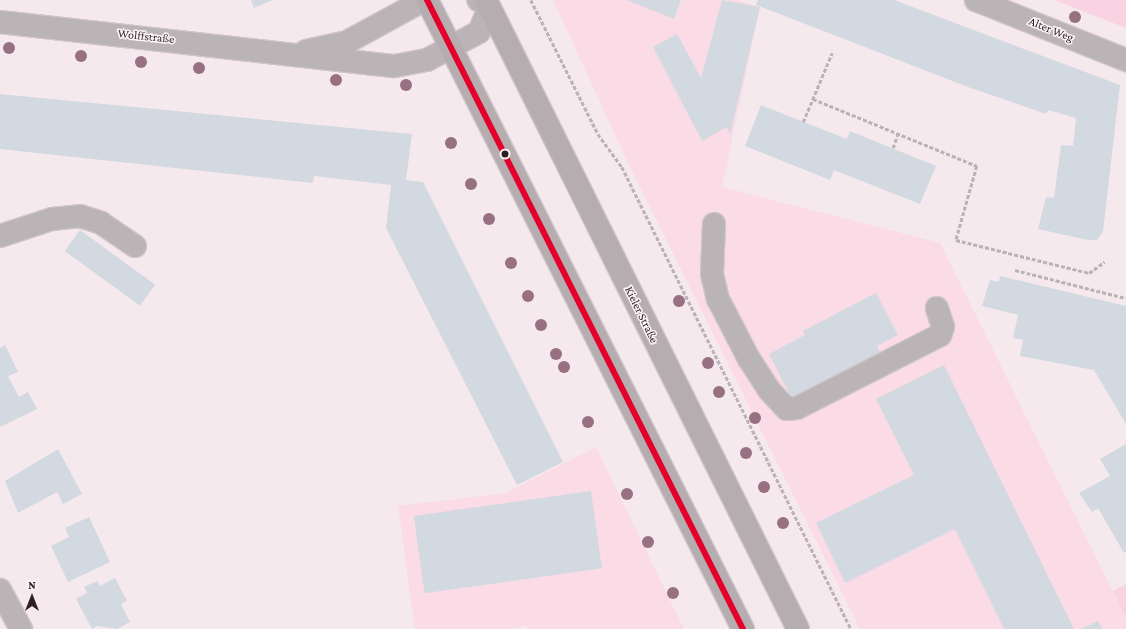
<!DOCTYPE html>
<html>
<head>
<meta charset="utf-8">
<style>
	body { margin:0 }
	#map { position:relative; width:1126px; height:629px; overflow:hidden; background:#f5e9ed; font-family:"Crimson Pro",serif }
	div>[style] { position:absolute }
	.built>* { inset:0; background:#fadbe6 }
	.green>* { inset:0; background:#f9d3e1 }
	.building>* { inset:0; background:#d2d9e0; transform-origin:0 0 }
	.path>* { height:2.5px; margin-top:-1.25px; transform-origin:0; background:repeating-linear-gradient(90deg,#bab2b5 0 4px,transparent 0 6px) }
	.roads { filter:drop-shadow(1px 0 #d0c5ca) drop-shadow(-1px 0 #d0c5ca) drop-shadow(0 1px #d0c5ca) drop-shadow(0 -1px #d0c5ca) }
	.minor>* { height:22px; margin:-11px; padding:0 11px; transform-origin:11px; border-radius:11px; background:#bab4b7 }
	.major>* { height:22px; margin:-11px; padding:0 11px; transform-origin:11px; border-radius:11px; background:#b5adb0 }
	.bus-1>* { height:6px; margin:-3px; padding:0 3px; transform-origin:3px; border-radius:3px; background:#e4002b }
	.trees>* { width:12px; height:12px; margin:-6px; border-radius:50%; background:#977182 }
	.dots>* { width:11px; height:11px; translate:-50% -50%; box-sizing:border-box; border:2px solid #fdf5f7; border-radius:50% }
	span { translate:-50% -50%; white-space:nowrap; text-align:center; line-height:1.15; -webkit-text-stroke:3px #fdf5f7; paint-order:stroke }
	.street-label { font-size:12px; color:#2e1f24 }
	.north { position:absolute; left:12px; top:577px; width:40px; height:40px; -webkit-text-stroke:3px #fdf5f7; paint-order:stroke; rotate:0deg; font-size:11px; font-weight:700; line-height:16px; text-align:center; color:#2e1f24 }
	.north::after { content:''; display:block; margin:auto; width:14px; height:18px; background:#2e1f24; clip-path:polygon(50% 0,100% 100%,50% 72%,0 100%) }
</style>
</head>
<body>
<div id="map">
	<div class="built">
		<div style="clip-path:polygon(553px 0,737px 0,760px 7px,722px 187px,940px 243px,1126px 618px,1126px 629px,860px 629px,629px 165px)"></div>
		<div style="clip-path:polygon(596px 447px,684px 629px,527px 629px,526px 625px,511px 629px,415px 629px,398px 506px,506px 493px)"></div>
	</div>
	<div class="green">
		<div style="clip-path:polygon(1054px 0,1126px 0,1126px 28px)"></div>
		<div style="clip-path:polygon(1126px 584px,1126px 618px,1113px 591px)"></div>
	</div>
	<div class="building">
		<div style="clip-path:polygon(251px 0,273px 0,254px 8px)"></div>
		<div style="clip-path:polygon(627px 0,681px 0,674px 19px)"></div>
		<div style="clip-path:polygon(722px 0,760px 7px,730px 135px,727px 127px,702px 141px,653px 47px,677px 34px,701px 78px)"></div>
		<div style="clip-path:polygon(758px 0,894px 0,1120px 85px,1103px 232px,1097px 240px,1088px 240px,1038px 229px,1046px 197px,1054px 198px,1061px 145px,1073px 146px,1076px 118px,1048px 110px,1046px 114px,968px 87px,756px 5px)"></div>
		<div style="clip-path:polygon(0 94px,412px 134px,406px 180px,423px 182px,563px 462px,517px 485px,386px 228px,391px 185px,314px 176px,313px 183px,0 149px)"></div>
		<div style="clip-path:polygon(761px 105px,847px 139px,850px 131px,936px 166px,920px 204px,834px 170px,830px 180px,745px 146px)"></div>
		<div style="left:80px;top:230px;width:93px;height:26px;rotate:36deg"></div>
		<div style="clip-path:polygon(1000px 276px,1126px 306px,1126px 424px,1094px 370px,1020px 356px,1023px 340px,1013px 338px,1018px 315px,982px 306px,990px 280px,999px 282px)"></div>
		<div style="clip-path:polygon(876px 293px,898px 335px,877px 346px,882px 356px,793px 401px,769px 354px,805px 335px,803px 331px)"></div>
		<div style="clip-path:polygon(5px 345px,18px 372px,8px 376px,19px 397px,28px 392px,37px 409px,0 427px,0 348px)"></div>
		<div style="clip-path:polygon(944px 365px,1074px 629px,1004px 629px,955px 529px,845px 583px,816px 523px,914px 475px,876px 399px)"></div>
		<div style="clip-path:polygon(1126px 444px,1126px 552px,1124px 553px,1098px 508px,1092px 512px,1079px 493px,1110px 476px,1100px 459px)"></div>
		<div style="clip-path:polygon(58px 449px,82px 494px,63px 504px,57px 492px,18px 513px,5px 481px)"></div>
		<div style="left:591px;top:491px;width:78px;height:179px;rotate:82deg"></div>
		<div style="clip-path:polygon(89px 517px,110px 562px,68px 582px,51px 546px,69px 537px,65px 528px)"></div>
		<div style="clip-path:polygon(115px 578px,127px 601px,121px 604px,130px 622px,117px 629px,97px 626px,92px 629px,76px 599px,87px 593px,84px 587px,97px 581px,100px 586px)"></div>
		<div style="clip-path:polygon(1098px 621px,1102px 629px,1081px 629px)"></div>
	</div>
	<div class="path">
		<div style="left:531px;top:0;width:150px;rotate:63.4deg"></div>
		<div style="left:598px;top:134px;width:41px;rotate:54deg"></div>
		<div style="left:622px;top:167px;width:516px;rotate:63.63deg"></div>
		<div style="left:813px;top:99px;width:177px;rotate:22.2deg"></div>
		<div style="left:977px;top:166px;width:77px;rotate:105.8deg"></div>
		<div style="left:956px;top:240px;width:137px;rotate:13.9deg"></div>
		<div style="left:1089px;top:273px;width:19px;rotate:-36deg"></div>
		<div style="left:803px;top:122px;width:75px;rotate:-67.2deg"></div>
		<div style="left:893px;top:148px;width:16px;rotate:-72deg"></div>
		<div style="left:1015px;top:270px;width:114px;rotate:14.2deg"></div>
	</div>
	<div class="roads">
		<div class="minor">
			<div style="left:976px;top:0;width:162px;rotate:21.8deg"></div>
			<div style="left:0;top:22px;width:397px;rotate:6.4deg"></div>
			<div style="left:395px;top:66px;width:33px;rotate:-11deg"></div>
			<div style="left:427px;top:60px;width:59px;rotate:-28.3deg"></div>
			<div style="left:479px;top:32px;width:23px;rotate:-67deg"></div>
			<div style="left:488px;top:11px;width:9px;rotate:-96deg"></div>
			<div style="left:487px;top:2px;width:9px;rotate:-167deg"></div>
			<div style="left:306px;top:51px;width:42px;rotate:-12.4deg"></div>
			<div style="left:347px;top:42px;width:88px;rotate:-28.6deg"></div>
			<div style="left:714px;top:224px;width:50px;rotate:92.3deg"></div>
			<div style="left:712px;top:274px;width:26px;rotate:77deg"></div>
			<div style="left:718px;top:299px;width:68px;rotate:62.7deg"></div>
			<div style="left:749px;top:359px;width:37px;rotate:57deg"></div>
			<div style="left:769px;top:390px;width:26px;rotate:47deg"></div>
			<div style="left:787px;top:409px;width:10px;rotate:-6deg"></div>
			<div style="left:797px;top:408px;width:161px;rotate:-27deg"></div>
			<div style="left:940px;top:335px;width:9px;rotate:-69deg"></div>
			<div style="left:943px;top:327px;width:20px;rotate:-108deg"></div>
			<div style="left:0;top:236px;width:55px;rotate:-18.1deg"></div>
			<div style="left:52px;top:219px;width:28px;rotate:-6deg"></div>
			<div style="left:80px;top:216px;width:22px;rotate:18deg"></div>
			<div style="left:101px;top:223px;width:41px;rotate:34.1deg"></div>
			<div style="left:0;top:590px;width:44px;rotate:61.7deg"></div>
		</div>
		<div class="major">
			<div style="left:427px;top:0;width:704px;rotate:63.33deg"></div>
			<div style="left:486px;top:0;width:702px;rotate:63.62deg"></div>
		</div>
	</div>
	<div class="bus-1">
		<div style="left:427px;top:0;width:704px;rotate:63.33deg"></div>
	</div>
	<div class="trees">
		<div style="left:1075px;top:17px"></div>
		<div style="left:9px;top:48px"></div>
		<div style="left:81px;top:56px"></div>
		<div style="left:141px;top:62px"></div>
		<div style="left:199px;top:68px"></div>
		<div style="left:336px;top:80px"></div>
		<div style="left:406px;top:85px"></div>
		<div style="left:451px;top:143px"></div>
		<div style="left:471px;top:184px"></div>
		<div style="left:489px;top:219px"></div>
		<div style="left:511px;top:263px"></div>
		<div style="left:528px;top:296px"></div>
		<div style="left:679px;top:301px"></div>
		<div style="left:541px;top:325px"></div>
		<div style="left:556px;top:354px"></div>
		<div style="left:708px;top:363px"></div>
		<div style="left:564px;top:367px"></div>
		<div style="left:719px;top:392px"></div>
		<div style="left:755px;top:418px"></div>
		<div style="left:588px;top:422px"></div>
		<div style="left:746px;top:453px"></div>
		<div style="left:764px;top:487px"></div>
		<div style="left:627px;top:494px"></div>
		<div style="left:783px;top:523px"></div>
		<div style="left:648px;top:542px"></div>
		<div style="left:673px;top:593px"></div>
	</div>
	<div class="dots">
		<div style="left:505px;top:154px;background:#2e1f24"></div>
	</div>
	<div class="street-label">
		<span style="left:1051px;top:30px;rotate:22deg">Alter Weg</span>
		<span style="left:146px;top:37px;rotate:6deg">Wolffstraße</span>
		<span style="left:641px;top:315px;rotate:64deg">Kieler Straße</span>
	</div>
	<div class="north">N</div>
</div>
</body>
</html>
